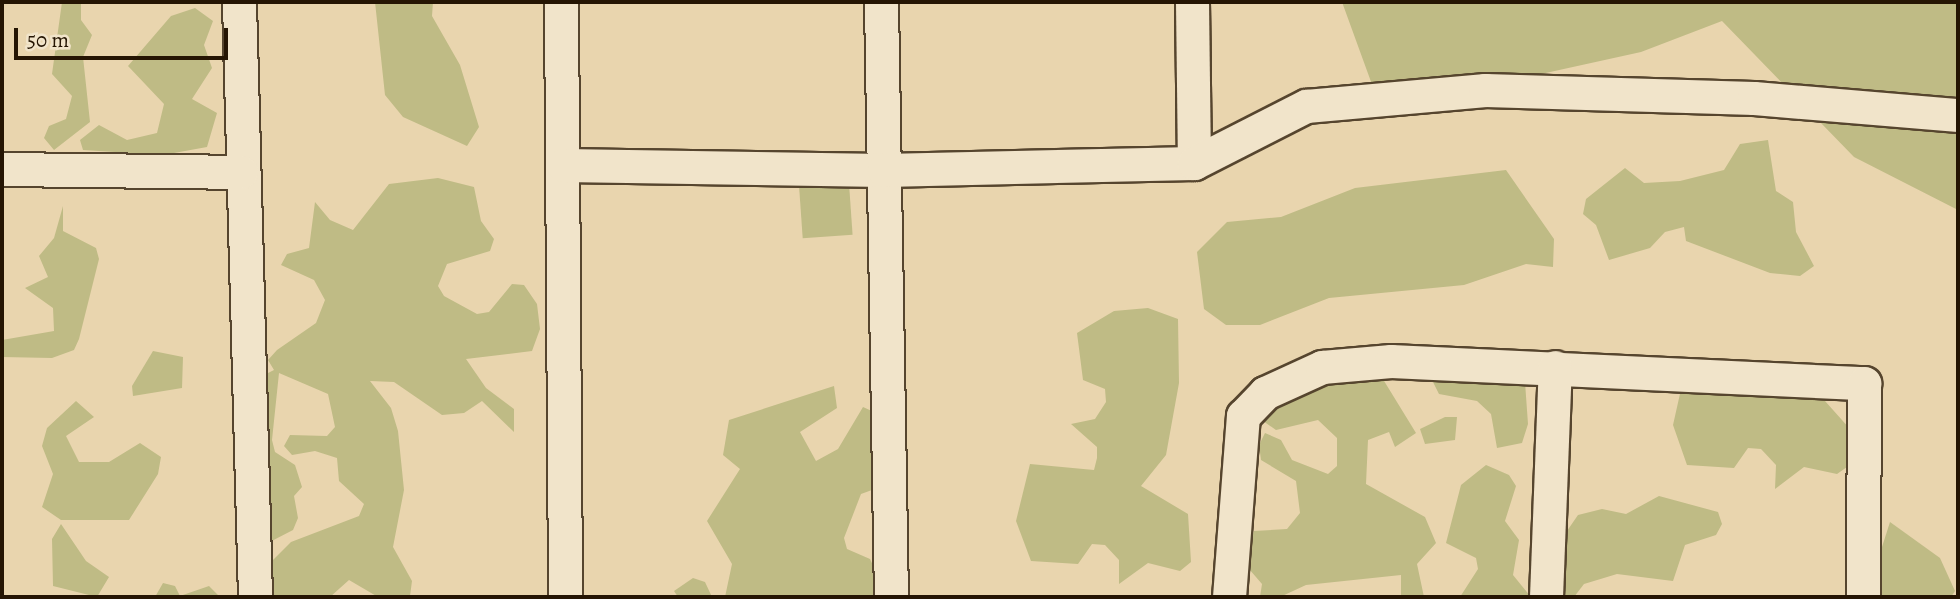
<!DOCTYPE html>
<html>
<head>
<meta charset="utf-8">
<style>
	body { margin:0 }
	#map { position:relative; width:1960px; height:599px; overflow:hidden; background:#e9d5ae; font-family:Alegreya,serif }
	div>[style] { position:absolute }
	.green>* { inset:0; background:#bfbb85; transform-origin:0 0 }
	.roads { filter:drop-shadow(2px 0 #56452e) drop-shadow(-2px 0 #56452e) drop-shadow(0 2px #56452e) drop-shadow(0 -2px #56452e) }
	.minor>* { height:33px; margin:-16.5px; padding:0 16.5px; transform-origin:16.5px; border-radius:16.5px; background:#f1e4ca }
	span { translate:-50% -50%; white-space:nowrap; text-align:center; line-height:1.15; -webkit-text-stroke:5px #f1e4ca; paint-order:stroke }
	.frame { position:absolute; inset:0; border:4px solid #251503; pointer-events:none }
	.scale { position:absolute; left:14px; top:28px; width:214px; height:32px; box-sizing:border-box; border:4px solid #251503; border-top:0; padding-left:9px; font-size:21px; line-height:24px; white-space:nowrap; color:#251503; -webkit-text-stroke:5px #f1e4ca; paint-order:stroke }
</style>
</head>
<body>
<div id="map">
	<div class="green">
		<div style="clip-path:polygon(62px 2px,81px 2px,81px 20px,92px 35px,83px 57px,90px 122px,54px 150px,44px 138px,49px 126px,66px 119px,72px 96px,52px 74px)"></div>
		<div style="clip-path:polygon(375px 2px,433px 2px,432px 16px,460px 65px,479px 127px,467px 146px,403px 117px,385px 95px)"></div>
		<div style="clip-path:polygon(1342px 2px,1958px 2px,1958px 210px,1854px 157px,1722px 21px,1641px 52px,1463px 91px,1374px 90px)"></div>
		<div style="clip-path:polygon(195px 8px,213px 21px,204px 45px,212px 68px,192px 99px,217px 113px,207px 147px,163px 155px,83px 150px,80px 140px,99px 125px,127px 140px,157px 133px,164px 104px,128px 66px,171px 16px)"></div>
		<div style="clip-path:polygon(1768px 140px,1776px 191px,1793px 202px,1796px 232px,1814px 266px,1800px 276px,1770px 273px,1686px 241px,1684px 227px,1665px 232px,1650px 248px,1609px 260px,1596px 225px,1583px 214px,1586px 199px,1625px 168px,1644px 183px,1680px 181px,1724px 170px,1740px 144px)"></div>
		<div style="left:847px;top:155px;width:80px;height:50px;rotate:86deg"></div>
		<div style="clip-path:polygon(1506px 170px,1554px 239px,1553px 267px,1526px 264px,1464px 285px,1329px 298px,1260px 325px,1226px 325px,1204px 309px,1197px 252px,1227px 222px,1281px 217px,1355px 188px)"></div>
		<div style="clip-path:polygon(438px 178px,474px 187px,481px 221px,494px 239px,490px 251px,447px 264px,438px 286px,444px 296px,477px 314px,489px 312px,512px 284px,524px 285px,537px 304px,540px 329px,532px 351px,466px 359px,486px 388px,514px 409px,514px 432px,482px 401px,464px 413px,442px 415px,394px 382px,370px 381px,391px 408px,398px 431px,404px 490px,393px 547px,412px 581px,410px 596px,378px 597px,349px 580px,330px 597px,262px 597px,271px 562px,291px 542px,359px 516px,364px 504px,339px 481px,337px 458px,315px 451px,292px 455px,284px 446px,290px 435px,327px 436px,335px 427px,328px 394px,279px 373px,272px 440px,275px 452px,295px 465px,302px 487px,294px 496px,298px 518px,293px 530px,262px 546px,264px 375px,274px 370px,268px 360px,277px 350px,316px 323px,325px 300px,314px 280px,281px 265px,287px 254px,309px 248px,315px 202px,330px 220px,353px 230px,389px 184px)"></div>
		<div style="clip-path:polygon(63px 206px,63px 231px,96px 248px,99px 259px,79px 339px,74px 350px,52px 358px,2px 357px,2px 340px,54px 331px,53px 308px,25px 288px,48px 277px,39px 256px,54px 238px)"></div>
		<div style="clip-path:polygon(1148px 308px,1178px 319px,1179px 383px,1166px 455px,1141px 486px,1188px 514px,1191px 562px,1180px 571px,1148px 563px,1119px 584px,1119px 560px,1105px 545px,1092px 544px,1078px 564px,1031px 561px,1016px 521px,1030px 464px,1094px 470px,1097px 458px,1097px 447px,1071px 424px,1095px 419px,1106px 402px,1105px 389px,1083px 380px,1077px 333px,1114px 311px)"></div>
		<div style="clip-path:polygon(153px 351px,183px 357px,182px 388px,133px 396px,132px 386px)"></div>
		<div style="clip-path:polygon(1686px 367px,1769px 378px,1825px 401px,1850px 429px,1847px 467px,1837px 474px,1804px 467px,1775px 489px,1776px 465px,1761px 449px,1748px 448px,1734px 468px,1687px 465px,1673px 425px)"></div>
		<div style="clip-path:polygon(1438px 372px,1525px 382px,1528px 424px,1522px 443px,1497px 448px,1491px 414px,1477px 401px,1439px 394px,1433px 382px)"></div>
		<div style="clip-path:polygon(1381px 376px,1416px 433px,1395px 447px,1389px 432px,1368px 440px,1366px 484px,1425px 517px,1436px 543px,1417px 564px,1424px 597px,1401px 597px,1401px 575px,1306px 585px,1280px 597px,1260px 597px,1262px 584px,1243px 562px,1254px 531px,1287px 529px,1300px 513px,1296px 481px,1261px 460px,1259px 445px,1265px 433px,1281px 440px,1292px 460px,1328px 474px,1337px 466px,1337px 438px,1318px 420px,1276px 430px,1253px 414px,1334px 381px)"></div>
		<div style="clip-path:polygon(834px 386px,837px 408px,800px 432px,816px 461px,838px 449px,863px 407px,874px 412px,883px 486px,861px 494px,844px 538px,847px 549px,870px 559px,888px 597px,725px 597px,732px 564px,707px 521px,740px 469px,723px 455px,729px 420px)"></div>
		<div style="clip-path:polygon(76px 401px,94px 417px,66px 436px,79px 462px,109px 462px,140px 443px,161px 457px,158px 474px,129px 520px,61px 520px,42px 507px,53px 474px,42px 446px,47px 428px)"></div>
		<div style="clip-path:polygon(1445px 417px,1457px 417px,1455px 440px,1425px 444px,1420px 429px)"></div>
		<div style="clip-path:polygon(1486px 465px,1509px 475px,1516px 486px,1505px 521px,1519px 540px,1513px 575px,1531px 597px,1460px 597px,1478px 569px,1476px 558px,1446px 543px,1461px 485px)"></div>
		<div style="clip-path:polygon(1659px 496px,1718px 512px,1722px 524px,1716px 535px,1685px 545px,1673px 581px,1617px 574px,1584px 584px,1574px 597px,1544px 597px,1558px 544px,1578px 515px,1602px 509px,1626px 514px)"></div>
		<div style="clip-path:polygon(1890px 522px,1940px 558px,1955px 591px,1951px 597px,1866px 597px)"></div>
		<div style="clip-path:polygon(61px 524px,86px 561px,109px 577px,97px 597px,53px 586px,52px 539px)"></div>
		<div style="clip-path:polygon(693px 578px,705px 582px,712px 597px,678px 597px,674px 591px)"></div>
		<div style="clip-path:polygon(163px 583px,175px 586px,180px 596px,209px 586px,220px 597px,155px 597px)"></div>
	</div>
	<div class="roads">
		<div class="minor">
			<div style="left:239px;top:2px;width:595px;rotate:88.46deg"></div>
			<div style="left:561px;top:2px;width:595px;rotate:89.61deg"></div>
			<div style="left:881px;top:2px;width:595px;rotate:89.04deg"></div>
			<div style="left:1192px;top:2px;width:161px;rotate:89.3deg"></div>
			<div style="left:563px;top:165px;width:321px;rotate:0.9deg"></div>
			<div style="left:884px;top:170px;width:310px;rotate:-1.3deg"></div>
			<div style="left:1194px;top:163px;width:126px;rotate:-27deg"></div>
			<div style="left:1306px;top:106px;width:180px;rotate:-5.1deg"></div>
			<div style="left:1485px;top:90px;width:269px;rotate:1.7deg"></div>
			<div style="left:1754px;top:98px;width:205px;rotate:4.8deg"></div>
			<div style="left:2px;top:169px;width:239px;rotate:0.7deg"></div>
			<div style="left:1229px;top:597px;width:182px;rotate:-85.6deg"></div>
			<div style="left:1243px;top:416px;width:32px;rotate:-46deg"></div>
			<div style="left:1265px;top:393px;width:63px;rotate:-24.5deg"></div>
			<div style="left:1322px;top:367px;width:69px;rotate:-5deg"></div>
			<div style="left:1391px;top:361px;width:474px;rotate:2.7deg"></div>
			<div style="left:1864px;top:383px;width:214px;rotate:90.3deg"></div>
			<div style="left:1546px;top:597px;width:230px;rotate:-87.8deg"></div>
		</div>
	</div>
	<div class="frame"></div>
	<div class="scale">50 m</div>
</div>
</body>
</html>
